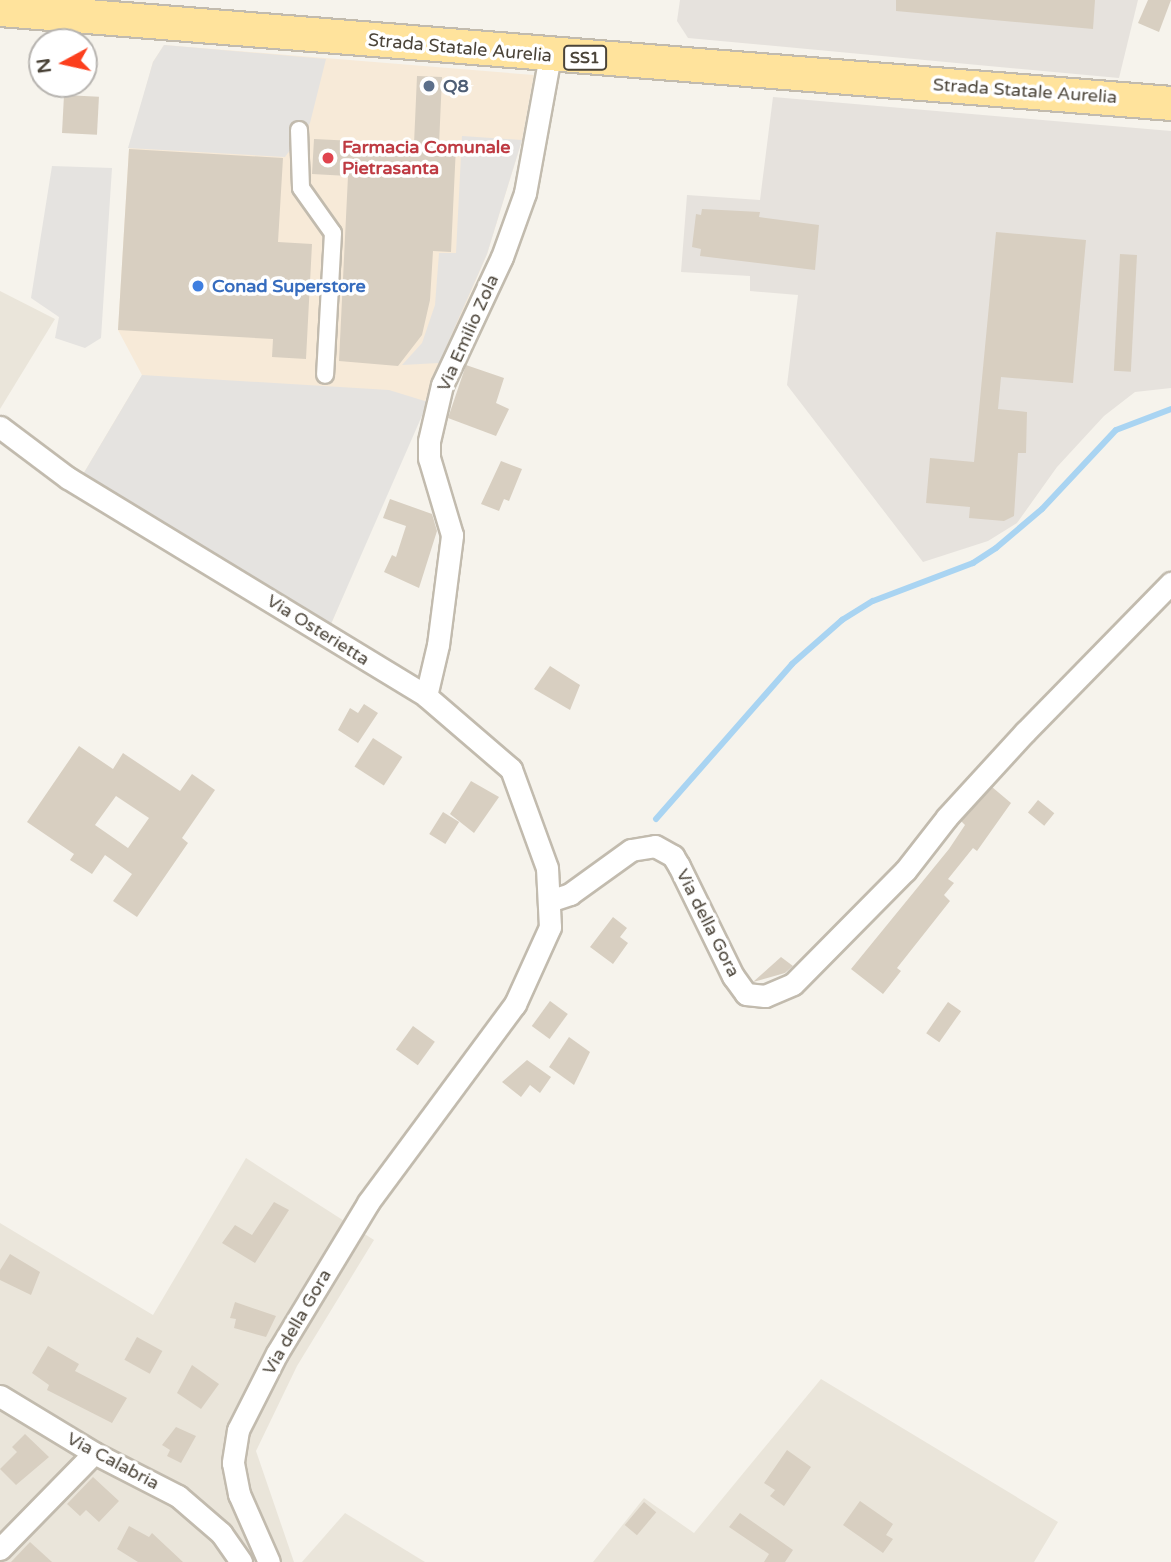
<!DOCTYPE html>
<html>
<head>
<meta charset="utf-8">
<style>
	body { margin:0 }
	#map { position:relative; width:1171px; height:1562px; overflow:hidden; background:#f6f3ec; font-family:"Varela Round",sans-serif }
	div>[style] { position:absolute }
	.residential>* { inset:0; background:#eae5da }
	.commercial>* { inset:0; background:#f7ead8 }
	.industrial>* { inset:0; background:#e6e2dd }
	.parking>* { inset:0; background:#e5e3e0 }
	.stream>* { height:6px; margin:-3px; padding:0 3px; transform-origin:3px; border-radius:3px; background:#a9d4f2 }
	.building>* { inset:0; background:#d8cfc1; transform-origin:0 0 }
	.roads { filter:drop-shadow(2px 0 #c2bbae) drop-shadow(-2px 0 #c2bbae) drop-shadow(0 2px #c2bbae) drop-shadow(0 -2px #c2bbae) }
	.pedestrian>* { height:16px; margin:-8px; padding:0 8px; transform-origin:8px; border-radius:8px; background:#fff }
	.minor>* { height:21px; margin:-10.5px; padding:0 10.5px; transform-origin:10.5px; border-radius:10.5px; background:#fff }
	.primary>* { height:33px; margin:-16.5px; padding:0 16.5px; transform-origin:16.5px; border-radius:16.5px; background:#ffe39c }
	.dots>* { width:19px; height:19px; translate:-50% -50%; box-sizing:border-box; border:4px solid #fff; border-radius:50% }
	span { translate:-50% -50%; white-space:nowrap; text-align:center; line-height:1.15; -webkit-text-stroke:7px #fff; paint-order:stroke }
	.shield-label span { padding:2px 5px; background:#fff; border:2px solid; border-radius:5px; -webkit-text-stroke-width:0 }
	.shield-label { font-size:16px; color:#4b4439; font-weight:700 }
	.street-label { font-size:18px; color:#4b4439 }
	.service-label { font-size:18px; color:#4e5e75; font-weight:700 }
	.left { translate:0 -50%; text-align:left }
	.health-label { font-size:18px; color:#be3a42; font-weight:700 }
	.shop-label { font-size:18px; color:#366cbe; font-weight:700 }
	.north { position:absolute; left:28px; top:28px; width:70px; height:70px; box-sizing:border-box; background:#fff; border:2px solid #b7b4b0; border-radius:50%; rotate:262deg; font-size:19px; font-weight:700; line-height:28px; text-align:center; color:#4b4439 }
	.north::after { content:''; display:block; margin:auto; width:24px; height:32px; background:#fc3f1d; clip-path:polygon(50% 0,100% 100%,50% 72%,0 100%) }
</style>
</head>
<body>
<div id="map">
	<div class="residential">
		<div style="clip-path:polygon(0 291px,55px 319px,0 409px)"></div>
		<div style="clip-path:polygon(246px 1158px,374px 1240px,297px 1366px,256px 1451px,294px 1562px,0 1562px,0 1223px,153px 1315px)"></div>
		<div style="clip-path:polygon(821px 1379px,1058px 1522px,1034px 1562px,593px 1562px,644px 1498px,694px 1533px)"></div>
		<div style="clip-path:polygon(345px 1513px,425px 1562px,302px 1562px)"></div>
	</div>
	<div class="commercial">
		<div style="clip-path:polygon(164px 45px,534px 75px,522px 140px,487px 254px,331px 624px,82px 476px,142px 375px,118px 330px,129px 149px,153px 62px)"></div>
	</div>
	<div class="industrial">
		<div style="clip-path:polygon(680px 0,1138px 0,1119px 78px,688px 38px,677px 21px)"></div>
		<div style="clip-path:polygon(773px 97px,1171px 131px,1171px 388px,1135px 392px,1104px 416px,1057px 467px,1017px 523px,988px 541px,923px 562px,787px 385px,798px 295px,750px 291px,750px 276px,681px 272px,687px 195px,760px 200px)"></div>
	</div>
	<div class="parking">
		<div style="clip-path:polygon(164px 45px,326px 59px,310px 123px,285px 157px,128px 148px,153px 62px)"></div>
		<div style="clip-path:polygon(462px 136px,522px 140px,487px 254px,439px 363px,402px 365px,422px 343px,435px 305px,439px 253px,456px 253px)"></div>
		<div style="clip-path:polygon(52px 166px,112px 168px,101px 338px,85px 348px,55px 338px,59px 317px,31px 298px)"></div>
		<div style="clip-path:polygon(142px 375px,389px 390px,428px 402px,331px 624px,82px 476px)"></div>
	</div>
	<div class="stream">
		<div style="left:656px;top:819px;width:206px;rotate:-48.7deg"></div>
		<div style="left:792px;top:664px;width:67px;rotate:-41.3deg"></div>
		<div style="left:842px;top:620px;width:36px;rotate:-32deg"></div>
		<div style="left:873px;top:601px;width:107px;rotate:-20.8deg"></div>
		<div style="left:973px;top:563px;width:27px;rotate:-33deg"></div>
		<div style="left:996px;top:548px;width:60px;rotate:-40.3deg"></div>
		<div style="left:1042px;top:509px;width:108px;rotate:-46.9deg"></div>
		<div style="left:1116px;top:430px;width:59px;rotate:-20.9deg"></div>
	</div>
	<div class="building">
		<div style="clip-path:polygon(896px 0,1095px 0,1093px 29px,896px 11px)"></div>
		<div style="clip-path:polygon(1148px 0,1171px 0,1159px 32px,1138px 23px)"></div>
		<div style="clip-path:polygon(417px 76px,442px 77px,439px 145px,456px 146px,451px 252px,433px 251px,430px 300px,422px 335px,398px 366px,339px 361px,348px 176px,312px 174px,314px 139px,414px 144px)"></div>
		<div style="left:64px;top:95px;width:35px;height:38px;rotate:3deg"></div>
		<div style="clip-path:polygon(129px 149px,283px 158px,278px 242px,312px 244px,306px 359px,272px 357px,273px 339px,118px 330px)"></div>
		<div style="clip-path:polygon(702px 209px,760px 212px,759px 217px,819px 225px,815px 270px,700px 256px,701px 249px,692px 247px,696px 214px,701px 215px)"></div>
		<div style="clip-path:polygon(996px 232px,1086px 240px,1073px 383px,1001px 377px,998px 409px,1027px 412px,1026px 453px,1018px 453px,1014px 516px,1004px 521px,969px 518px,970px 507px,926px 503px,930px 458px,974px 462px)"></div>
		<div style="left:1120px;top:254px;width:17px;height:117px;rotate:3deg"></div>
		<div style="clip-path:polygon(466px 365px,504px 378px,496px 403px,509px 409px,496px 436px,448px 418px)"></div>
		<div style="clip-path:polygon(501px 461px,522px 469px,509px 501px,504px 499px,499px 511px,481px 504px)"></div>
		<div style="clip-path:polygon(390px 499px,432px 514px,437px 531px,419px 588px,384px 572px,392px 555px,396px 557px,406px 526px,383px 518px)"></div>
		<div style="clip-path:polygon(550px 666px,580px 685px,570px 710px,534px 689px)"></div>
		<div style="clip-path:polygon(364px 704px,378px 713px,358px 743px,338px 730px,350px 708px,358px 713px)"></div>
		<div style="left:373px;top:738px;width:35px;height:34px;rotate:33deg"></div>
		<div style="clip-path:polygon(evenodd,79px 746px,113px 769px,123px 753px,180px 791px,192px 774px,215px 790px,182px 838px,188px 843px,137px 917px,113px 901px,132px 874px,105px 855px,92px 874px,70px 860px,74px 854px,27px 822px,79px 746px,116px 796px,149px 818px,128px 848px,95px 825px,116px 796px)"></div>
		<div style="clip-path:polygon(471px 781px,499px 797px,474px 833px,450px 814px)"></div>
		<div style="clip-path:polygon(992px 787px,1011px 803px,977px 851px,973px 848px,948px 879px,954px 883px,944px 895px,950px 901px,897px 968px,901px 971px,883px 994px,851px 969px,949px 849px,965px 825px,961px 821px)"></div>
		<div style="left:1038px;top:800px;width:21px;height:16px;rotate:39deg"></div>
		<div style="left:443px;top:812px;width:19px;height:26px;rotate:32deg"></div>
		<div style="clip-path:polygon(613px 917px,627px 928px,620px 937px,628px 943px,613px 964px,590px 947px)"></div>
		<div style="clip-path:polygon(781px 957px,793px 966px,785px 973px,753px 982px)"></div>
		<div style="left:550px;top:1001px;width:22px;height:31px;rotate:36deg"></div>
		<div style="left:948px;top:1002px;width:16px;height:38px;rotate:35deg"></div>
		<div style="left:413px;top:1026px;width:27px;height:29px;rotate:36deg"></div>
		<div style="clip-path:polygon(569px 1037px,590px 1052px,574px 1085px,549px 1067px)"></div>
		<div style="clip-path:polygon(527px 1060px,551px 1077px,540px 1093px,530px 1085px,521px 1097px,502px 1082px)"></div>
		<div style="clip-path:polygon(274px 1202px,289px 1210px,255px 1263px,222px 1243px,235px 1225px,252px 1235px)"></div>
		<div style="clip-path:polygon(10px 1254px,40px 1272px,31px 1295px,0 1280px,0 1270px)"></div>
		<div style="clip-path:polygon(235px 1302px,276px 1316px,266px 1337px,234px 1328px,236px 1319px,230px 1318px)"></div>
		<div style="left:137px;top:1337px;width:29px;height:26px;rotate:29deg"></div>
		<div style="clip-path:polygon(48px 1346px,79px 1364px,75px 1371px,127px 1398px,112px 1423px,47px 1390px,49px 1385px,32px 1373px)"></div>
		<div style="clip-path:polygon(192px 1365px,219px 1384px,201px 1409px,177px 1393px)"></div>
		<div style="clip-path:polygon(176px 1427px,196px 1436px,181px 1463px,167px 1456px,170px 1450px,162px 1445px)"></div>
		<div style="clip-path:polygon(25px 1434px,49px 1457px,16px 1485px,0 1469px,17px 1452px,12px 1447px)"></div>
		<div style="clip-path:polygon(787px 1450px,811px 1467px,784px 1506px,770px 1496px,775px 1490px,764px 1483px)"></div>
		<div style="clip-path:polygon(93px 1477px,119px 1501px,99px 1522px,86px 1510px,80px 1516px,67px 1504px)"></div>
		<div style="clip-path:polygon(860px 1501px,893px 1524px,886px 1535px,893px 1539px,883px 1553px,843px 1525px)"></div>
		<div style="left:644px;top:1502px;width:16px;height:30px;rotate:40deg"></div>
		<div style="clip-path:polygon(740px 1513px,793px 1550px,785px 1562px,764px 1562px,769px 1554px,729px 1527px)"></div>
		<div style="clip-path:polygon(129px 1526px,149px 1537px,152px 1533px,183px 1562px,138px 1562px,117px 1549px)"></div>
		<div style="clip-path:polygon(30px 1542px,52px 1562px,11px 1562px)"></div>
	</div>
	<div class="roads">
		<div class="pedestrian">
			<div style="left:299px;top:130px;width:58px;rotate:88deg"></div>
			<div style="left:301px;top:188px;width:55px;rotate:54.6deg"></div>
			<div style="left:333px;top:233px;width:142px;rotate:93.2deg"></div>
		</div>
		<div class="minor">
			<div style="left:0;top:427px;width:85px;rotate:36.9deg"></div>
			<div style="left:68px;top:478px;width:419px;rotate:31.3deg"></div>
			<div style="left:426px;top:696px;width:112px;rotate:40.7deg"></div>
			<div style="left:511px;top:769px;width:105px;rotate:70deg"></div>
			<div style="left:547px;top:868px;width:59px;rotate:87.1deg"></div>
			<div style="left:550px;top:927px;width:85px;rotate:114.4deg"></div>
			<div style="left:515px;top:1004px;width:247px;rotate:126.5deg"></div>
			<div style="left:368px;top:1203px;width:175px;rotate:121.2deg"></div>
			<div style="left:277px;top:1353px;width:86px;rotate:116.9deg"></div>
			<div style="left:238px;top:1430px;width:33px;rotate:99deg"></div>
			<div style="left:233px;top:1463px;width:32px;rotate:79deg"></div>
			<div style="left:239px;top:1494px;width:74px;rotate:66.2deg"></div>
			<div style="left:426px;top:696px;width:52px;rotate:-76.8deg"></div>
			<div style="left:438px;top:645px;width:111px;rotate:-82.7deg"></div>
			<div style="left:452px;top:535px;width:80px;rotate:-106.6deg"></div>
			<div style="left:429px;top:458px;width:17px;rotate:-90deg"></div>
			<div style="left:429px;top:441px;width:57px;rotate:-76.9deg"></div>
			<div style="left:442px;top:385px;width:141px;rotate:-64.9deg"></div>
			<div style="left:502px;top:257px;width:68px;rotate:-70.2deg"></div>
			<div style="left:525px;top:193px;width:140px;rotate:-79.7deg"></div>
			<div style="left:552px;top:900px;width:19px;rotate:-18deg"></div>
			<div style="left:570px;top:894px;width:75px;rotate:-35.8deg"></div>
			<div style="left:631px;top:850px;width:24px;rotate:-9deg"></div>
			<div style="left:655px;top:846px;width:21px;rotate:29deg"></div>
			<div style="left:673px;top:856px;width:12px;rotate:59deg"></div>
			<div style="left:679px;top:866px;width:123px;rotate:63.9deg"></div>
			<div style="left:733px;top:976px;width:22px;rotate:54deg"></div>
			<div style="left:746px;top:994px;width:19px;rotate:6deg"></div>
			<div style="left:765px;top:996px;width:30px;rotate:-23deg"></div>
			<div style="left:793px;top:984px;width:159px;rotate:-45.3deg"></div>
			<div style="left:905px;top:871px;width:68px;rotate:-52.1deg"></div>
			<div style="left:947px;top:817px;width:115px;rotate:-47.5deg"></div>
			<div style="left:1025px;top:732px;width:209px;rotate:-45.6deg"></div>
			<div style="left:0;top:1396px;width:110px;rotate:31.2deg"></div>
			<div style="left:94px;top:1453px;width:94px;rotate:27.1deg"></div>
			<div style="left:178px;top:1496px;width:57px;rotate:40.7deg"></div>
			<div style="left:221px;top:1533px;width:35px;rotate:55deg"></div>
			<div style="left:0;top:1549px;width:134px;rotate:-45.6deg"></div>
		</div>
		<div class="primary">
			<div style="left:0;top:9px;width:1175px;rotate:4.59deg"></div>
		</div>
	</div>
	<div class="dots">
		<div style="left:429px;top:86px;background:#5c6f8a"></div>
		<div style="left:328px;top:158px;background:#e0444e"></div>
		<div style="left:198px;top:286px;background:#3f7fe0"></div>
	</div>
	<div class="shield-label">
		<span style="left:585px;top:58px">SS1</span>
	</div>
	<div class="street-label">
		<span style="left:460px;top:48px;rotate:5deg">Strada Statale Aurelia</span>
		<span style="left:1025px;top:91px;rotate:4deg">Strada Statale Aurelia</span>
		<span style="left:468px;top:333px;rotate:-66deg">Via Emilio Zola</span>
		<span style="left:318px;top:630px;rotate:32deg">Via Osterietta</span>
		<span style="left:708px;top:923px;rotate:63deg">Via della Gora</span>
		<span style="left:297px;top:1322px;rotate:-60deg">Via della Gora</span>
		<span style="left:113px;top:1461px;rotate:28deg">Via Calabria</span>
	</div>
	<div class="service-label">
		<span class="left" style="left:443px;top:86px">Q8</span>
	</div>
	<div class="health-label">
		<span class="left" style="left:342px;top:158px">Farmacia Comunale<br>Pietrasanta</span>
	</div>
	<div class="shop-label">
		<span class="left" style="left:212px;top:286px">Conad Superstore</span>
	</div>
	<div class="north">N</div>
</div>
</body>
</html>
